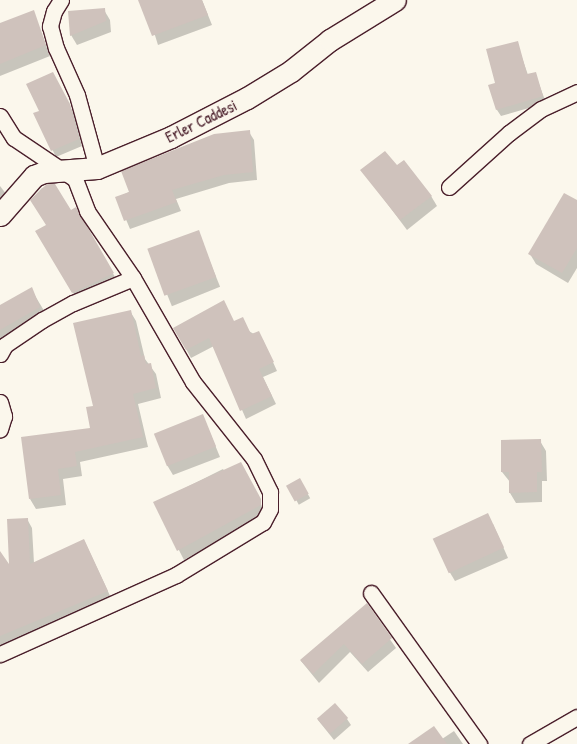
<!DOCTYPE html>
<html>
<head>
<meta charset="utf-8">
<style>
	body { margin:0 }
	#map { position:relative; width:577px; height:744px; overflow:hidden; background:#fbf7ec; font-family:"Patrick Hand",sans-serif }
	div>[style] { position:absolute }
	.shadow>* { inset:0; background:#0003; transform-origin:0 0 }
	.building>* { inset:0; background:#cfc2bc; transform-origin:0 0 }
	.roads { filter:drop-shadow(1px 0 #4a1f2b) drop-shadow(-1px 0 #4a1f2b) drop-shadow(0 1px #4a1f2b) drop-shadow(0 -1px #4a1f2b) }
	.street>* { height:15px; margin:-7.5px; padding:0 7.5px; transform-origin:7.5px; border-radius:7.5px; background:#fbf7ec }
	.secondary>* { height:21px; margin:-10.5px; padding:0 10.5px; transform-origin:10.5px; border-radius:10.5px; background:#fbf7ec }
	span { translate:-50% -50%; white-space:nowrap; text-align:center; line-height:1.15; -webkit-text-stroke:4px #fbf7ec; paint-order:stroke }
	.street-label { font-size:16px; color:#4a1f2b }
</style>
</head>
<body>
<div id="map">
	<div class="shadow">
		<div style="clip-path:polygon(144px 0,202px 0,212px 25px,158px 45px)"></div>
		<div style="clip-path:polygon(104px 10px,110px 20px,111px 32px,77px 45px,71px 35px)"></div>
		<div style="clip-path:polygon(33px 11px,50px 56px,0 76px,0 25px)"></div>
		<div style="clip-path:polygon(517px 43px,528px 75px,535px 73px,546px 103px,501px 116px,497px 110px,496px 84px)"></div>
		<div style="clip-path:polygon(56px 80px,73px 112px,82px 146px,56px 157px,35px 114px,40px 112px)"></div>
		<div style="clip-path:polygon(249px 132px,254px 140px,257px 180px,229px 183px,176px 199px,181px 211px,130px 229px,117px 198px)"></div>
		<div style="clip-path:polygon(362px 170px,431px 196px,437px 206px,407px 230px)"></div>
		<div style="clip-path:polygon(54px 185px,71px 211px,75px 209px,118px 282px,78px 301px,37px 232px,47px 225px,31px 200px,42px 188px)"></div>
		<div style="clip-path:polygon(0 186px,10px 199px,0 212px)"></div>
		<div style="clip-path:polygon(577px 202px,577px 268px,568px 283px,536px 264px,530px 254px)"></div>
		<div style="left:198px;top:232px;width:59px;height:52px;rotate:68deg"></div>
		<div style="clip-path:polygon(31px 289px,46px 314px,0 341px,0 306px)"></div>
		<div style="clip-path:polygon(130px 311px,136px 321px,145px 359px,156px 374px,161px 398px,138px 404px,148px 447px,80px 462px,82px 476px,63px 479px,66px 505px,36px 509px,30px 499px,92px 429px,95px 406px)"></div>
		<div style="clip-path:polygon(235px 322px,263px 340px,277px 371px,263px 377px,276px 404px,246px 419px,214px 346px,191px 358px,175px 329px)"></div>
		<div style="clip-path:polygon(203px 416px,220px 457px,173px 475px,167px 465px)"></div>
		<div style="clip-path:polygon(540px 441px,546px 451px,547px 481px,542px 481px,542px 502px,516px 503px,510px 493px,510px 482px,502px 472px,502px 442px)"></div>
		<div style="clip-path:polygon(223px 469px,225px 472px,247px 474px,266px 515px,184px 560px,155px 503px)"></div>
		<div style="left:300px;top:480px;width:21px;height:13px;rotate:61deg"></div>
		<div style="clip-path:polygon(27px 519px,32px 528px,34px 563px,84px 540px,112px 600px,0 648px,0 553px,11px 568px)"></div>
		<div style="clip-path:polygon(493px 524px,508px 558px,455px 581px,449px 571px)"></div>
		<div style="clip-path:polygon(366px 605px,396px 648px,368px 672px,350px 652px,319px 683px,301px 661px)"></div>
		<div style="clip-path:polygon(347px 719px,351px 725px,334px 740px,318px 720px)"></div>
		<div style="clip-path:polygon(454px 731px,463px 744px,411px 744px,442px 739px)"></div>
	</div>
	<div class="building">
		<div style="clip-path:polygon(138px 0,202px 0,208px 15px,152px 36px)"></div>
		<div style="clip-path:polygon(105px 8px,106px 21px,70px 36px,68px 11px)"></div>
		<div style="clip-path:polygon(34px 10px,46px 45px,0 64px,0 23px)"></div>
		<div style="clip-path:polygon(518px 41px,527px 74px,536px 72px,543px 96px,496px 110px,488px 85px,495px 83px,486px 49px)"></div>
		<div style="clip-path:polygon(53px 72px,70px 104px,79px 139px,51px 151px,33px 113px,39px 111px,26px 84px)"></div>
		<div style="clip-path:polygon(250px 130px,253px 172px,224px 175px,172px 190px,177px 202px,124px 221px,115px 197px,129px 192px,121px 171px,214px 134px)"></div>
		<div style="clip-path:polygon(385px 151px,397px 165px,404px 160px,432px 196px,400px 220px,360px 170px)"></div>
		<div style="clip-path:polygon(47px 184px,55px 184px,71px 210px,76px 207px,114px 273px,72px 293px,35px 231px,46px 225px,30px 200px)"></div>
		<div style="clip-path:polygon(564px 193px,577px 200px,577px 248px,562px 273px,528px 254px)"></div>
		<div style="left:199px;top:230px;width:50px;height:55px;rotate:70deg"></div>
		<div style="clip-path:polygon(32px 287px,40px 307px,0 330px,0 305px)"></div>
		<div style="clip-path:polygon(224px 300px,234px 321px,243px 317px,251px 334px,259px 331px,274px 362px,259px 369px,272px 396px,240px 411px,209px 338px,186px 350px,173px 328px)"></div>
		<div style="clip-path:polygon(131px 310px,141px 356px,144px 355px,146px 364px,151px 363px,156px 388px,133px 394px,143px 437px,75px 452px,77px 466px,58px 469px,61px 495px,29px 499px,21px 437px,90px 428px,86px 407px,93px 406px,73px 323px)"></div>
		<div style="left:203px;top:414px;width:35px;height:53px;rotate:68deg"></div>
		<div style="clip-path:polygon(541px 439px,542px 472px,537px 472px,537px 492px,509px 493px,509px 472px,501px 472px,501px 440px)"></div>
		<div style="clip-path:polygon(241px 462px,261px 499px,261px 505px,177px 551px,153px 502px)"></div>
		<div style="left:300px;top:478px;width:18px;height:16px;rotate:61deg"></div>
		<div style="left:488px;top:513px;width:38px;height:61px;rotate:65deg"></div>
		<div style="clip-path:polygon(28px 518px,30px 564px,84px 539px,108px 591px,0 636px,0 551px,9px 564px,7px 519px)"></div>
		<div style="clip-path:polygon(367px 603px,392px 638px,362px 664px,344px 644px,313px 674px,300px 660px)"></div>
		<div style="left:335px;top:703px;width:20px;height:24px;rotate:49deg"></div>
		<div style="clip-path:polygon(434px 726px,447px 744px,408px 744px)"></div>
	</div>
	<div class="roads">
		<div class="street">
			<div style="left:61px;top:0;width:13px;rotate:122deg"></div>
			<div style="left:54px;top:11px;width:16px;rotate:105deg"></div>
			<div style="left:50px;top:26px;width:23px;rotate:75deg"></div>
			<div style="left:56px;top:48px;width:51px;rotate:65.9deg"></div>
			<div style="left:77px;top:95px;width:76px;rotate:74.7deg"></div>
			<div style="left:0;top:116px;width:26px;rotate:58deg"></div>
			<div style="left:14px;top:138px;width:73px;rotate:33.9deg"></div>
			<div style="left:75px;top:179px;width:34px;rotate:69deg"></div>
			<div style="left:87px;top:211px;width:81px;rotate:55.5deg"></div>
			<div style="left:133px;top:278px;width:120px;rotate:60deg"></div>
			<div style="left:193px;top:382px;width:98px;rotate:51.6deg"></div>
			<div style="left:254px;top:459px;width:37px;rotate:64deg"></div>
			<div style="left:270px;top:492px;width:17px;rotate:90deg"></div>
			<div style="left:270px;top:509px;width:15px;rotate:118deg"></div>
			<div style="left:263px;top:522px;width:102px;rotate:148.7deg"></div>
			<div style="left:176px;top:575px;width:193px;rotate:155.8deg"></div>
			<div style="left:449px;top:187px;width:81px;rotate:-42deg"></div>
			<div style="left:509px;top:133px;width:40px;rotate:-37deg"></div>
			<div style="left:541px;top:109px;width:40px;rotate:-25deg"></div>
			<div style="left:0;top:354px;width:10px;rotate:-61deg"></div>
			<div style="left:5px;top:345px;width:45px;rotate:-34deg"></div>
			<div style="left:42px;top:320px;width:35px;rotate:-29deg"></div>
			<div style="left:73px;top:303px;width:65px;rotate:-22.6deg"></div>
			<div style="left:0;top:402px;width:15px;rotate:74deg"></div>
			<div style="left:4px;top:416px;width:14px;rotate:107deg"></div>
			<div style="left:371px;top:593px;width:186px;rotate:54.4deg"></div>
			<div style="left:530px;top:744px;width:54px;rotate:-29.9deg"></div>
		</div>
		<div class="secondary">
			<div style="left:0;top:215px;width:52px;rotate:-48.9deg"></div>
			<div style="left:34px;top:176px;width:11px;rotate:-22deg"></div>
			<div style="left:44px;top:172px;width:53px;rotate:-4.3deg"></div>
			<div style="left:97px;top:168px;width:80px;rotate:-22.7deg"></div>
			<div style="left:171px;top:137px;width:85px;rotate:-27.2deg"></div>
			<div style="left:247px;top:98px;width:52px;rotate:-31.5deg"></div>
			<div style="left:291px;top:71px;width:50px;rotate:-38.5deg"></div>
			<div style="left:330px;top:40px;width:76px;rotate:-31.6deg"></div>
		</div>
	</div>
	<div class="street-label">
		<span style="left:201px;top:121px;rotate:-26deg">Erler Caddesi</span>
	</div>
</div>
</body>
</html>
